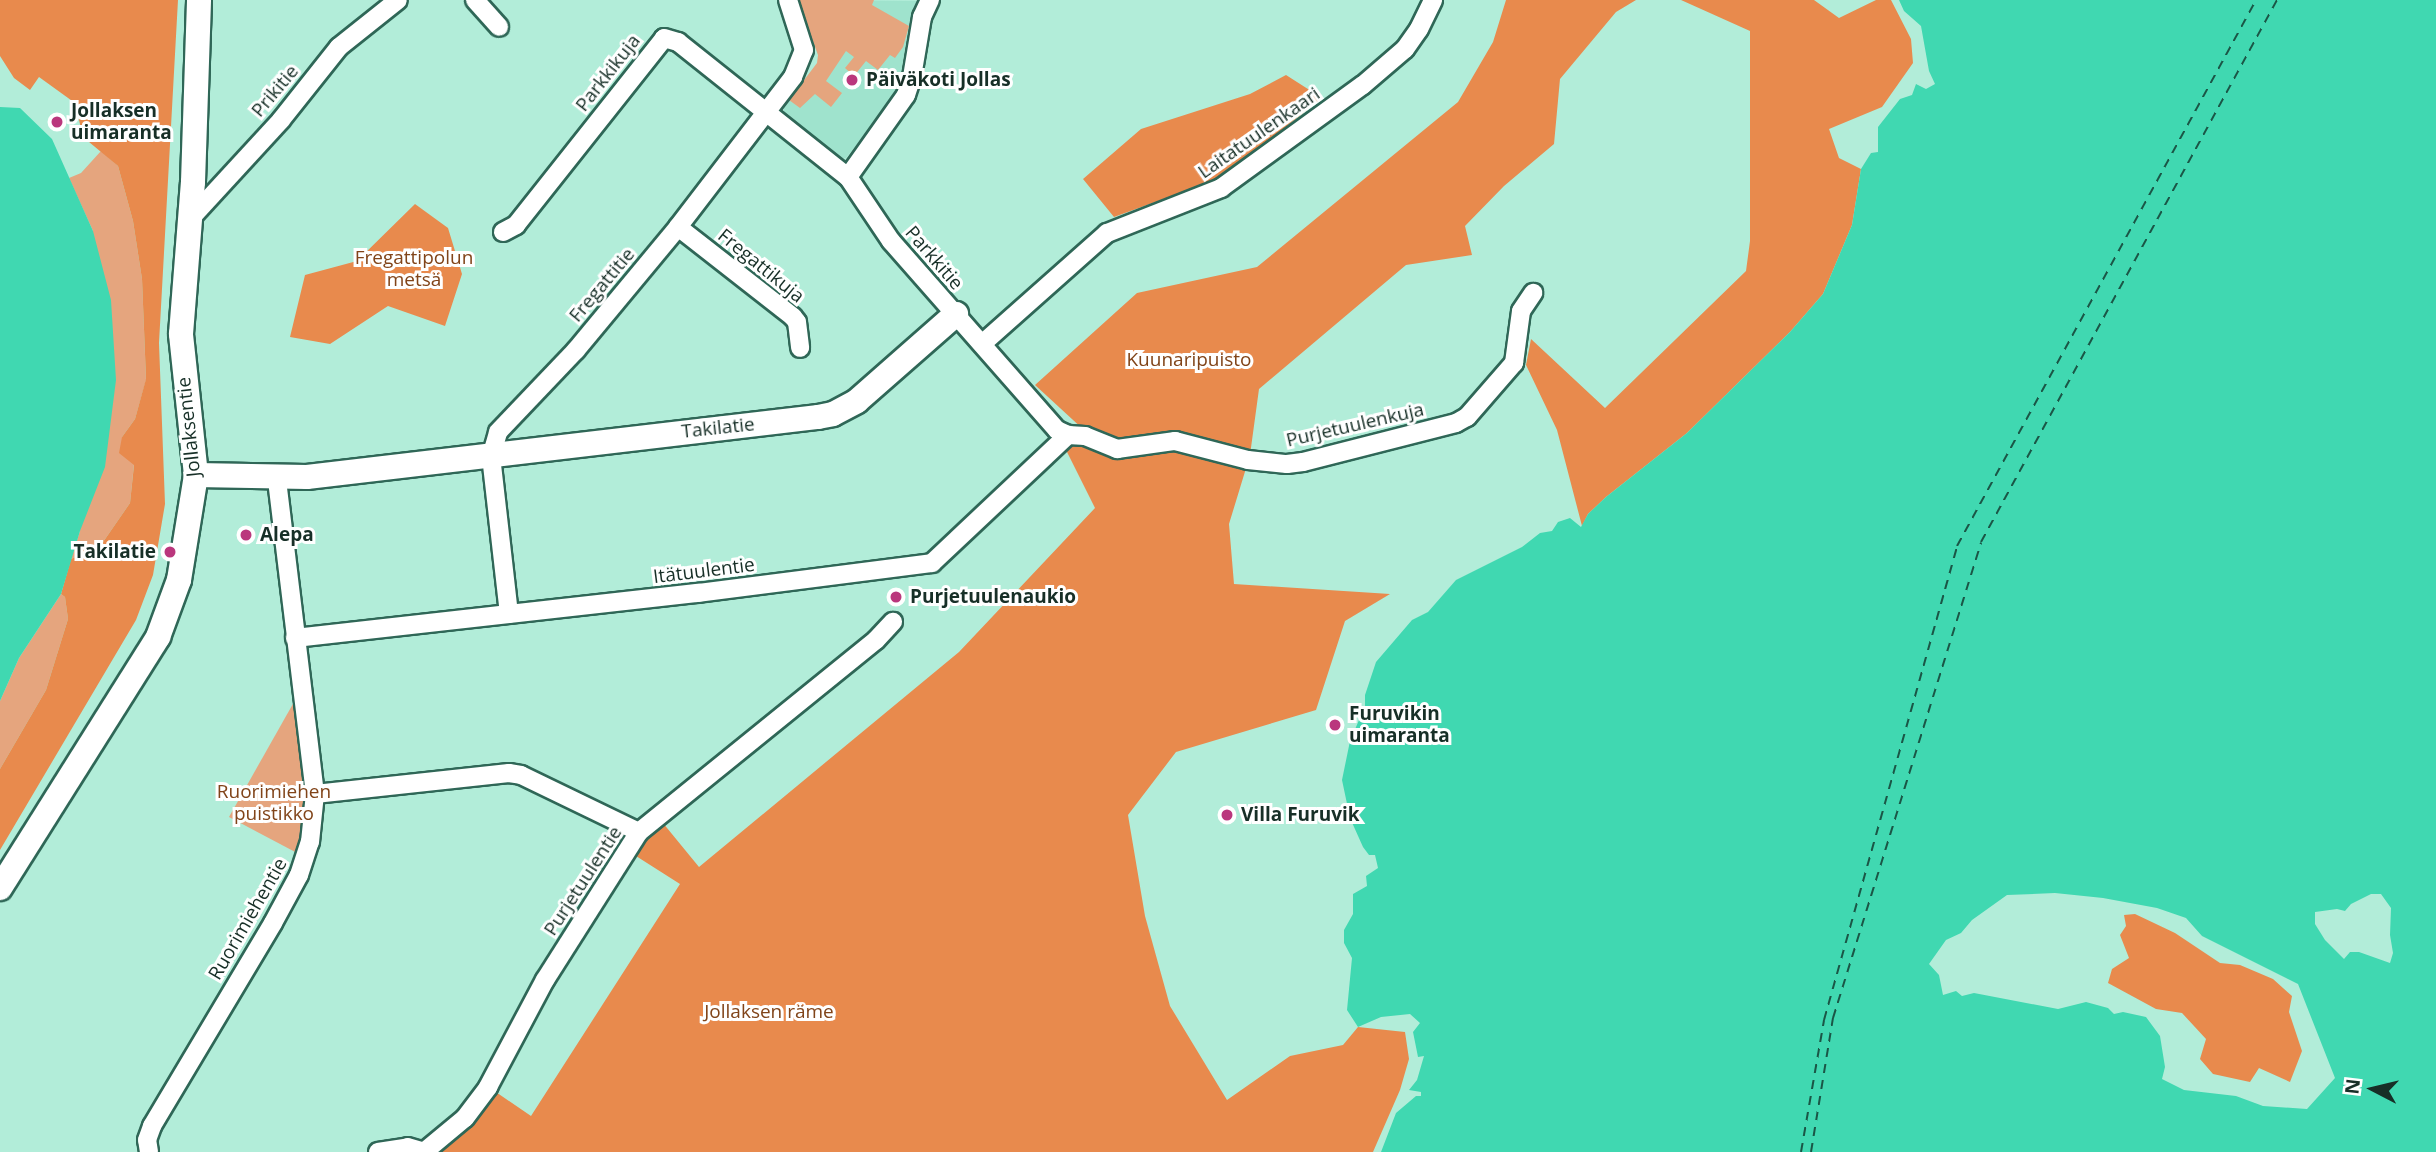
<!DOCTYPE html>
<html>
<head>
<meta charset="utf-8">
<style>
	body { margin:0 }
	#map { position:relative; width:2436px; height:1152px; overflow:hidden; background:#b2edd9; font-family:"Open Sans",sans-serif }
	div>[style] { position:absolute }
	.built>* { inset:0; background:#9fe3cd }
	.green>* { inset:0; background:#e5a57e }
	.forest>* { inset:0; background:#e88a4d }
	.water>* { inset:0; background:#40d8b1 }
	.ferry>* { height:2px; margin-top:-1px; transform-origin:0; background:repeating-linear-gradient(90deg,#1a5646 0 9px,transparent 0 16px) }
	.roads { filter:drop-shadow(2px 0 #2f6757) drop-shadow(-2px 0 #2f6757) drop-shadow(0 2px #2f6757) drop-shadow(0 -2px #2f6757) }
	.street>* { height:18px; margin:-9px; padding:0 9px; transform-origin:9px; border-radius:9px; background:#fff }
	.secondary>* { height:24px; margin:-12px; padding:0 12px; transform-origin:12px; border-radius:12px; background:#fff }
	.dots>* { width:19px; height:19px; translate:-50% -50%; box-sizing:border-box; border:4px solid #fff; border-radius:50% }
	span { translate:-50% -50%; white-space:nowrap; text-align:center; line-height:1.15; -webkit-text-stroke:6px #fff; paint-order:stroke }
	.street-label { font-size:19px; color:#172f27 }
	.poi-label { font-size:19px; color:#172f27; font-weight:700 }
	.left { translate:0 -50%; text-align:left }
	.right { translate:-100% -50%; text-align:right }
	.park-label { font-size:19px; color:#814419 }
	.north { position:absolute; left:2338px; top:1054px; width:70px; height:70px; -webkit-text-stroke:5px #fff; paint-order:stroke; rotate:277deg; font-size:19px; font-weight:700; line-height:28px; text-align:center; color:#172f27 }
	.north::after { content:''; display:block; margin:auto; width:24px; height:32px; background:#172f27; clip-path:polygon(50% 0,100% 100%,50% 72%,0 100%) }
</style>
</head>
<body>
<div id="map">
	<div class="built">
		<div style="clip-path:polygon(798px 0,918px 1px,909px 26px,898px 91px,846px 158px,840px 159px,784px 112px,784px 105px,818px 63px,818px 55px)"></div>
	</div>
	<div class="green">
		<div style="clip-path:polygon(798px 0,874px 0,872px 5px,909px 26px,903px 47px,895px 58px,890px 55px,878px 70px,866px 61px,854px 76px,845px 68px,854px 57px,846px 51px,826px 81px,842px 93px,831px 107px,815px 94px,800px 108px,789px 100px,817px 63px,818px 55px)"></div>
		<div style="clip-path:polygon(101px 151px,118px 166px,133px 221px,142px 279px,146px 380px,135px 419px,122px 437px,134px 464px,130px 503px,101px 545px,71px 559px,80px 531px,93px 231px,69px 178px,81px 173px)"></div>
		<div style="clip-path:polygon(61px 594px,65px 597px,68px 619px,46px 690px,0 769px,0 701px,19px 658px)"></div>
		<div style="clip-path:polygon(294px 702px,306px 781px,306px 825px,299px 854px,229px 817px)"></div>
	</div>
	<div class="forest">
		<div style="clip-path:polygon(0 0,178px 0,159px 343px,165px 504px,153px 575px,136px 620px,0 850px,0 769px,46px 690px,68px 619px,65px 597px,61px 594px,71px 559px,101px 545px,130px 503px,134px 465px,119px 453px,122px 437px,135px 419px,146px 379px,142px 279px,133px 221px,118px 166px,83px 137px,75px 103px,39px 77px,30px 90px,14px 78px,0 56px)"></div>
		<div style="clip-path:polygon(1506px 0,1636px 0,1616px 12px,1560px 79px,1554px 144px,1504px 186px,1465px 226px,1472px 255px,1406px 265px,1259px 389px,1250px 455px,1118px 443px,1085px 431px,1035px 385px,1137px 293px,1257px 267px,1458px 102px,1493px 42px)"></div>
		<div style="clip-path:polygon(1681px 0,1814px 0,1839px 18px,1876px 0,1891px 0,1911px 39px,1913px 63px,1882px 107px,1829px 129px,1839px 158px,1861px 169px,1852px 225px,1823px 294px,1790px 332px,1687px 433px,1606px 497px,1588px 514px,1582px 526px,1557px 430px,1526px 365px,1531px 339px,1605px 408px,1746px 271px,1750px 241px,1750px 31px)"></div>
		<div style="clip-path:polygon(1286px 75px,1322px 98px,1221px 178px,1114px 217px,1083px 179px,1141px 129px,1250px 94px)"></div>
		<div style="clip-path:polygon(415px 204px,448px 228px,462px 274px,445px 326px,388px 306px,330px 344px,290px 337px,305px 275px,357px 261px)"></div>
		<div style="clip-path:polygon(1082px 443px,1173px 446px,1247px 465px,1229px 524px,1234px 584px,1390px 594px,1345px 621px,1316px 710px,1176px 752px,1128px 815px,1145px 916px,1170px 1006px,1227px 1100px,1290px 1056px,1343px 1045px,1358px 1027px,1405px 1032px,1409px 1059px,1400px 1090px,1373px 1152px,441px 1152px,493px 1090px,531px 1116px,680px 884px,625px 849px,658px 817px,699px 867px,959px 652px,1095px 508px,1065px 448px)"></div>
		<div style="clip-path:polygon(2135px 914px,2175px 933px,2220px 963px,2240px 965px,2273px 979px,2292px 996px,2289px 1012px,2302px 1051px,2290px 1082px,2259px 1068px,2250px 1082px,2213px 1074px,2200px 1059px,2206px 1039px,2182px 1013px,2156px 1009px,2108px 983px,2112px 969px,2129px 958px,2120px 935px,2126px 926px,2124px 915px)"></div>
	</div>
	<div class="water">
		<div style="clip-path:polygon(evenodd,1899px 0,2436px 0,2436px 1152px,1381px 1152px,1396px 1113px,1416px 1096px,1421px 1096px,1421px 1092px,1409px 1090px,1417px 1080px,1424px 1056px,1418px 1057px,1413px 1032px,1420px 1023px,1410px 1014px,1381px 1017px,1358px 1027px,1347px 1010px,1352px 958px,1344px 943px,1344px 930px,1353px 914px,1353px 894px,1367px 886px,1366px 876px,1378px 868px,1375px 855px,1369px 855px,1363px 847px,1350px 818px,1342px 780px,1350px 741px,1365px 706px,1365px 695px,1376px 662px,1412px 620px,1428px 612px,1456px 580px,1522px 547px,1540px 533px,1552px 531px,1558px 522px,1570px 518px,1581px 527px,1588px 514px,1606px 497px,1687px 433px,1790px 332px,1823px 294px,1852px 225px,1861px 169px,1871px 153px,1878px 152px,1878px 127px,1900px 99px,1912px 95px,1916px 84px,1926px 89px,1935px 84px,1929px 71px,1921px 26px,1904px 11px,1899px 0,2055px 893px,2103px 898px,2157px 908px,2186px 918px,2202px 936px,2298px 984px,2335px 1078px,2307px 1109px,2263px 1106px,2236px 1096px,2184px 1090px,2162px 1079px,2165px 1067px,2160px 1036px,2146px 1017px,2123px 1012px,2114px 1014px,2108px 1008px,2086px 1002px,2058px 1009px,1974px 993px,1962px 996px,1956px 991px,1943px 995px,1939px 975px,1929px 964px,1946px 940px,1961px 933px,1972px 920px,2007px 895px,2055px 893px,1899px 0,2371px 894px,2381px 894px,2391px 908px,2390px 935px,2393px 953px,2390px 963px,2359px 952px,2350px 952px,2344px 959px,2325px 940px,2315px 924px,2315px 912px,2337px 909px,2345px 911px,2351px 904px,2371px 894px)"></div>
		<div style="clip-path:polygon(0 107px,20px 108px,52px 139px,93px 231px,111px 300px,116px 380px,105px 467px,80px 531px,61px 594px,19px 658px,0 701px)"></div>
	</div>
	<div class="ferry">
		<div style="left:1801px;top:1152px;width:134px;rotate:-80.1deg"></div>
		<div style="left:1824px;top:1020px;width:492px;rotate:-74.3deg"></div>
		<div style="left:1957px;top:546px;width:623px;rotate:-61.29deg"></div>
		<div style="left:1811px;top:1152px;width:136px;rotate:-80.7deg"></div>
		<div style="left:1833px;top:1018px;width:498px;rotate:-72.7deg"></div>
		<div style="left:1981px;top:542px;width:618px;rotate:-61.36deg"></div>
	</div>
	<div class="roads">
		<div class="street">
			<div style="left:475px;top:0;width:36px;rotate:48deg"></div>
			<div style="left:848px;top:177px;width:100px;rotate:-54.7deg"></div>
			<div style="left:906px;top:95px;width:19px;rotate:-72deg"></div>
			<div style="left:912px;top:77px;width:61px;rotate:-80.5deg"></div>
			<div style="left:922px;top:17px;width:19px;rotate:-65deg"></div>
			<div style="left:191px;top:218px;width:133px;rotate:-47.4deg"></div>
			<div style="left:281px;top:120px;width:93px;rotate:-51.5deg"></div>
			<div style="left:339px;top:47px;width:75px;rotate:-38.5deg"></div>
			<div style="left:678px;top:227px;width:146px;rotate:38deg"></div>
			<div style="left:793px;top:317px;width:6px;rotate:51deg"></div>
			<div style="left:797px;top:322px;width:26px;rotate:83deg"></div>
			<div style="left:503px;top:232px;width:15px;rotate:-28deg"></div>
			<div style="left:516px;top:225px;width:238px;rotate:-51.6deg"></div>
			<div style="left:664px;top:38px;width:15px;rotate:16deg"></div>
			<div style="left:678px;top:42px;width:217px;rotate:38.5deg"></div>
			<div style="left:848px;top:177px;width:77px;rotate:56.1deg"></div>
			<div style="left:891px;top:241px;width:252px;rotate:48.7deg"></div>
			<div style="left:1057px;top:430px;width:12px;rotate:24deg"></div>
			<div style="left:1068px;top:435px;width:17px;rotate:3deg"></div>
			<div style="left:1085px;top:436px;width:35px;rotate:22deg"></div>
			<div style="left:1117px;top:449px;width:59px;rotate:-7.9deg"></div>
			<div style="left:1175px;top:441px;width:75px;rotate:14.6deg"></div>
			<div style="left:1248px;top:460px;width:39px;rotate:6deg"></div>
			<div style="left:1287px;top:464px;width:16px;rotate:-7deg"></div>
			<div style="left:1303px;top:462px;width:158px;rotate:-14.3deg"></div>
			<div style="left:1456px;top:423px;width:13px;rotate:-29deg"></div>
			<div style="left:1467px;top:417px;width:72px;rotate:-49deg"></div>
			<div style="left:1514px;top:363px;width:52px;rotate:-82.3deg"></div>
			<div style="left:1521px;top:311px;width:22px;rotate:-56deg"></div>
			<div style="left:982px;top:344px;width:167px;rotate:-41.6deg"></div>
			<div style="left:1107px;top:233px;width:123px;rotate:-21.5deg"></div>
			<div style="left:1221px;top:188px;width:175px;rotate:-36deg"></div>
			<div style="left:1363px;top:85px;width:55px;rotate:-40.6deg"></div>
			<div style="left:1405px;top:49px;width:24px;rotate:-55deg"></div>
			<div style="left:1419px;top:29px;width:32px;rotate:-64deg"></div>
			<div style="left:509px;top:614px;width:158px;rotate:-96.5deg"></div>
			<div style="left:491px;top:457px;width:26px;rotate:-74deg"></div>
			<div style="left:498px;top:432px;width:113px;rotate:-46.4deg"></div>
			<div style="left:576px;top:350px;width:160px;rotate:-50.3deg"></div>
			<div style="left:678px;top:227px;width:189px;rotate:-52.5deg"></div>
			<div style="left:793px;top:77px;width:29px;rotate:-68deg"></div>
			<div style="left:804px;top:50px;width:52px;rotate:-107.7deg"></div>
			<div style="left:295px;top:638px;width:406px;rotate:-6.4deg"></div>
			<div style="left:698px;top:593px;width:236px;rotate:-7.3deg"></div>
			<div style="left:932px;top:563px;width:187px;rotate:-43.3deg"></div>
			<div style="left:315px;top:794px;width:195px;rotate:-6.2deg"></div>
			<div style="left:509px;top:773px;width:12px;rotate:9deg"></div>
			<div style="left:521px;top:775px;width:131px;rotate:25.8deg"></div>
			<div style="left:149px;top:1152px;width:12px;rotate:-99deg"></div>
			<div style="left:147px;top:1140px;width:15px;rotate:-70deg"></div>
			<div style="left:152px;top:1126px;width:236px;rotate:-59.2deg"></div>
			<div style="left:273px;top:923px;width:55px;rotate:-61.6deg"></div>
			<div style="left:299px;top:875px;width:35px;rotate:-72deg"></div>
			<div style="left:310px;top:842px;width:48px;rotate:-84.1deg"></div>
			<div style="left:315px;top:794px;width:318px;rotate:-96.9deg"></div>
			<div style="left:378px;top:1152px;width:30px;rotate:-9deg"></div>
			<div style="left:408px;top:1147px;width:17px;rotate:17deg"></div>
			<div style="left:424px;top:1152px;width:53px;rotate:-39.7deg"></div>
			<div style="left:465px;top:1118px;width:39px;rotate:-53deg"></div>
			<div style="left:488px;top:1087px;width:121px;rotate:-62deg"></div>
			<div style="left:545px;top:980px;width:175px;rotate:-57.6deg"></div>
			<div style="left:639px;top:832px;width:305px;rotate:-39deg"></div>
			<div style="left:876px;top:640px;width:25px;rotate:-47deg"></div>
		</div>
		<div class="secondary">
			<div style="left:196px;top:475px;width:111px;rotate:1deg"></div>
			<div style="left:307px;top:477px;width:515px;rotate:-6.7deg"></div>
			<div style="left:818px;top:417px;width:15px;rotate:-11deg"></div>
			<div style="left:833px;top:414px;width:27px;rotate:-28deg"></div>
			<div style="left:857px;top:401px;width:132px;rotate:-41.3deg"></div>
			<div style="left:0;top:888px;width:297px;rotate:-57.8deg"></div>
			<div style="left:158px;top:637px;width:61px;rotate:-69.8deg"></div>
			<div style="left:179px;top:580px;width:106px;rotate:-80.8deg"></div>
			<div style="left:196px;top:475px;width:142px;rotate:-96.1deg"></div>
			<div style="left:181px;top:334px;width:152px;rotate:-85.5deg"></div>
			<div style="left:193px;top:182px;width:182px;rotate:-88.1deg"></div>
		</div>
	</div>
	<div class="dots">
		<div style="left:852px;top:80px;background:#ba377d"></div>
		<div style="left:57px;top:122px;background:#ba377d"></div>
		<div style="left:246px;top:535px;background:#ba377d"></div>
		<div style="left:170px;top:552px;background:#ba377d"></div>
		<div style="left:896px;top:597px;background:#ba377d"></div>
		<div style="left:1335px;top:725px;background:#ba377d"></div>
		<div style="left:1227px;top:815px;background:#ba377d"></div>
	</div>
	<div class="street-label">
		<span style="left:608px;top:73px;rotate:-52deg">Parkkikuja</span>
		<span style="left:275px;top:91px;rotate:-50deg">Prikitie</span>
		<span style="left:1259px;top:133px;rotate:-35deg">Laitatuulenkaari</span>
		<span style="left:934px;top:258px;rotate:49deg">Parkkitie</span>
		<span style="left:761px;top:266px;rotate:39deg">Fregattikuja</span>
		<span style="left:602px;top:285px;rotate:-50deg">Fregattitie</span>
		<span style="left:1355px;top:425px;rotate:-13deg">Purjetuulenkuja</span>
		<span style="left:189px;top:427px;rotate:-96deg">Jollaksentie</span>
		<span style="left:718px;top:428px;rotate:-6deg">Takilatie</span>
		<span style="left:704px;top:571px;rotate:-7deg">Itätuulentie</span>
		<span style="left:583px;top:881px;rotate:-57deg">Purjetuulentie</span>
		<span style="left:248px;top:919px;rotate:-60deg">Ruorimiehentie</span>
	</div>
	<div class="poi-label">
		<span class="left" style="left:866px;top:80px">Päiväkoti Jollas</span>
		<span class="left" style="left:71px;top:122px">Jollaksen<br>uimaranta</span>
		<span class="left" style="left:260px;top:535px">Alepa</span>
		<span class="right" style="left:156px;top:552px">Takilatie</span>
		<span class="left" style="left:910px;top:597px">Purjetuulenaukio</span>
		<span class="left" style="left:1349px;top:725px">Furuvikin<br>uimaranta</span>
		<span class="left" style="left:1241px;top:815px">Villa Furuvik</span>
	</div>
	<div class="park-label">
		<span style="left:414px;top:269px">Fregattipolun<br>metsä</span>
		<span style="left:1189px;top:360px">Kuunaripuisto</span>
		<span style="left:274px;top:803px">Ruorimiehen<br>puistikko</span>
		<span style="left:769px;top:1012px">Jollaksen räme</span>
	</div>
	<div class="north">N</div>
</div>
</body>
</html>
